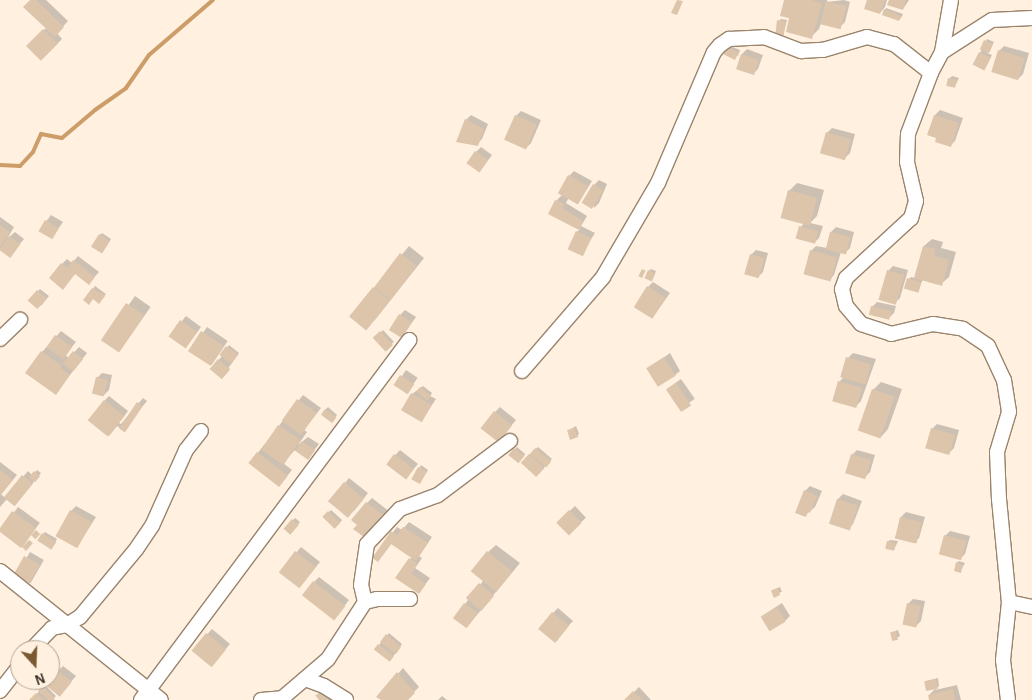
<!DOCTYPE html>
<html>
<head>
<meta charset="utf-8">
<style>
	body { margin:0 }
	#map { position:relative; width:1032px; height:700px; overflow:hidden; background:#fff0e0; font-family:"Alegreya Sans",sans-serif }
	div>[style] { position:absolute }
	.shadow>* { inset:0; background:#0003; transform-origin:0 0 }
	.stream>* { height:4px; margin:-2px; padding:0 2px; transform-origin:2px; border-radius:2px; background:#cc9d68 }
	.building>* { inset:0; background:#ddc5ab; transform-origin:0 0 }
	.roads { filter:drop-shadow(1px 0 #9a846c) drop-shadow(-1px 0 #9a846c) drop-shadow(0 1px #9a846c) drop-shadow(0 -1px #9a846c) }
	.minor>* { height:14px; margin:-7px; padding:0 7px; transform-origin:7px; border-radius:7px; background:#fff }
	span { translate:-50% -50%; white-space:nowrap; text-align:center; line-height:1.15; -webkit-text-stroke:4px #fff0e0; paint-order:stroke }
	.north { position:absolute; left:10px; top:640px; width:50px; height:50px; box-sizing:border-box; background:#fff0e0; border:1px solid #b1a496; border-radius:50%; rotate:160deg; font-size:14px; font-weight:700; line-height:20px; text-align:center; color:#3b3127 }
	.north::after { content:''; display:block; margin:auto; width:18px; height:22px; background:#7a5830; clip-path:polygon(50% 0,100% 100%,50% 72%,0 100%) }
</style>
</head>
<body>
<div id="map">
	<div class="shadow">
		<div style="clip-path:polygon(31px 0,46px 0,68px 21px,57px 33px,62px 39px,41px 60px,28px 46px,46px 28px)"></div>
		<div style="clip-path:polygon(786px 0,827px 0,827px 2px,844px 0,850px 2px,845px 22px,840px 27px,821px 23px,819px 29px,811px 37px,791px 18px)"></div>
		<div style="clip-path:polygon(868px 0,887px 0,885px 7px,880px 13px)"></div>
		<div style="clip-path:polygon(890px 0,909px 0,903px 9px)"></div>
		<div style="clip-path:polygon(886px 8px,903px 14px,901px 18px,899px 20px,883px 14px)"></div>
		<div style="clip-path:polygon(781px 19px,787px 20px,782px 38px,779px 21px)"></div>
		<div style="clip-path:polygon(987px 39px,994px 42px,987px 53px,992px 55px,985px 69px,980px 53px)"></div>
		<div style="clip-path:polygon(730px 46px,740px 50px,738px 56px,728px 48px)"></div>
		<div style="clip-path:polygon(1004px 46px,1029px 53px,1023px 74px,1018px 79px,999px 51px)"></div>
		<div style="clip-path:polygon(747px 49px,763px 55px,758px 69px,753px 74px,737px 68px,742px 54px)"></div>
		<div style="clip-path:polygon(952px 76px,959px 78px,955px 86px,949px 79px)"></div>
		<div style="clip-path:polygon(940px 110px,963px 118px,955px 141px,950px 146px,938px 137px,935px 115px)"></div>
		<div style="clip-path:polygon(521px 111px,541px 120px,531px 143px,526px 148px,516px 116px)"></div>
		<div style="clip-path:polygon(471px 115px,488px 124px,482px 139px,477px 144px,466px 120px)"></div>
		<div style="clip-path:polygon(832px 128px,855px 134px,850px 153px,845px 158px,827px 133px)"></div>
		<div style="clip-path:polygon(481px 147px,492px 155px,480px 171px,476px 152px)"></div>
		<div style="clip-path:polygon(574px 171px,592px 181px,579px 202px,569px 197px,566px 203px,587px 216px,581px 226px,595px 233px,582px 254px,577px 232px,580px 229px,549px 213px,556px 201px,563px 194px,569px 176px)"></div>
		<div style="clip-path:polygon(599px 180px,607px 184px,599px 203px,594px 208px,594px 185px)"></div>
		<div style="clip-path:polygon(797px 183px,824px 190px,817px 216px,810px 223px,823px 226px,819px 238px,814px 243px,801px 227px,804px 223px,789px 191px)"></div>
		<div style="clip-path:polygon(51px 215px,63px 222px,52px 238px,39px 231px)"></div>
		<div style="clip-path:polygon(0 217px,14px 227px,7px 239px,15px 232px,24px 239px,10px 256px,0 249px)"></div>
		<div style="clip-path:polygon(836px 227px,854px 232px,850px 248px,845px 253px,841px 252px,834px 275px,829px 280px,811px 251px,816px 246px,827px 248px,831px 232px)"></div>
		<div style="clip-path:polygon(102px 233px,111px 239px,102px 252px,100px 235px)"></div>
		<div style="clip-path:polygon(932px 239px,943px 242px,941px 248px,956px 252px,949px 277px,941px 284px,923px 279px,918px 291px,909px 279px,911px 277px,915px 278px,924px 246px)"></div>
		<div style="clip-path:polygon(409px 246px,424px 258px,374px 321px,351px 316px)"></div>
		<div style="clip-path:polygon(756px 250px,768px 253px,763px 272px,758px 277px,751px 255px)"></div>
		<div style="clip-path:polygon(78px 256px,99px 272px,89px 283px,76px 273px,67px 283px,62px 264px,67px 259px,72px 263px)"></div>
		<div style="clip-path:polygon(893px 266px,908px 270px,900px 298px,895px 303px,888px 271px)"></div>
		<div style="clip-path:polygon(651px 269px,656px 271px,653px 278px,649px 271px)"></div>
		<div style="clip-path:polygon(653px 282px,670px 293px,653px 317px,648px 287px)"></div>
		<div style="clip-path:polygon(95px 286px,106px 294px,101px 300px,93px 298px,85px 300px)"></div>
		<div style="clip-path:polygon(40px 289px,49px 296px,41px 306px,38px 291px)"></div>
		<div style="left:135px;top:296px;width:19px;height:54px;rotate:35deg"></div>
		<div style="clip-path:polygon(877px 302px,896px 306px,894px 313px,889px 318px,872px 307px)"></div>
		<div style="clip-path:polygon(405px 310px,416px 317px,402px 337px,400px 315px)"></div>
		<div style="clip-path:polygon(186px 316px,201px 327px,190px 342px,170px 336px)"></div>
		<div style="left:207px;top:327px;width:25px;height:29px;rotate:34deg"></div>
		<div style="left:383px;top:330px;width:16px;height:11px;rotate:47deg"></div>
		<div style="clip-path:polygon(61px 331px,76px 342px,65px 355px,69px 358px,79px 347px,87px 353px,56px 393px,42px 352px)"></div>
		<div style="clip-path:polygon(229px 345px,239px 353px,222px 377px,219px 360px)"></div>
		<div style="clip-path:polygon(670px 353px,680px 371px,675px 375px,648px 369px)"></div>
		<div style="clip-path:polygon(853px 353px,876px 359px,861px 401px,856px 406px,839px 382px,844px 377px,848px 358px)"></div>
		<div style="left:406px;top:370px;width:14px;height:19px;rotate:34deg"></div>
		<div style="clip-path:polygon(102px 373px,112px 375px,109px 390px,104px 395px,97px 378px)"></div>
		<div style="left:681px;top:379px;width:24px;height:17px;rotate:55deg"></div>
		<div style="clip-path:polygon(881px 382px,902px 389px,888px 429px,881px 437px,873px 390px)"></div>
		<div style="clip-path:polygon(423px 386px,432px 393px,430px 396px,436px 399px,422px 420px,412px 394px)"></div>
		<div style="clip-path:polygon(303px 395px,321px 408px,304px 430px,307px 432px,298px 445px,308px 437px,319px 444px,308px 458px,295px 450px,283px 463px,292px 470px,279px 486px,250px 463px)"></div>
		<div style="clip-path:polygon(109px 396px,128px 411px,119px 423px,121px 424px,143px 398px,147px 401px,123px 430px,117px 426px,109px 436px,105px 400px)"></div>
		<div style="clip-path:polygon(328px 407px,337px 415px,334px 419px,325px 410px)"></div>
		<div style="clip-path:polygon(500px 407px,516px 420px,503px 436px,495px 412px)"></div>
		<div style="clip-path:polygon(937px 424px,959px 430px,954px 448px,949px 453px,932px 429px)"></div>
		<div style="clip-path:polygon(576px 426px,579px 434px,577px 436px,568px 431px)"></div>
		<div style="left:517px;top:447px;width:11px;height:11px;rotate:41deg"></div>
		<div style="clip-path:polygon(538px 447px,552px 459px,537px 475px,529px 455px)"></div>
		<div style="clip-path:polygon(400px 450px,418px 464px,411px 472px,388px 463px)"></div>
		<div style="clip-path:polygon(857px 450px,875px 455px,870px 472px,865px 477px,852px 455px)"></div>
		<div style="clip-path:polygon(0 462px,17px 475px,1px 494px,5px 498px,28px 471px,32px 475px,37px 470px,41px 473px,19px 500px,7px 499px,0 507px)"></div>
		<div style="clip-path:polygon(421px 465px,428px 470px,421px 481px,412px 479px)"></div>
		<div style="clip-path:polygon(349px 478px,368px 493px,354px 511px,345px 483px)"></div>
		<div style="clip-path:polygon(810px 486px,822px 491px,815px 507px,805px 515px,805px 491px)"></div>
		<div style="clip-path:polygon(843px 494px,862px 501px,853px 524px,848px 529px,830px 522px,838px 499px)"></div>
		<div style="clip-path:polygon(372px 498px,390px 512px,378px 529px,358px 524px,367px 503px)"></div>
		<div style="clip-path:polygon(76px 506px,96px 517px,77px 547px,71px 511px)"></div>
		<div style="left:575px;top:506px;width:16px;height:24px;rotate:47deg"></div>
		<div style="left:18px;top:507px;width:27px;height:30px;rotate:36deg"></div>
		<div style="left:331px;top:510px;width:15px;height:10px;rotate:42deg"></div>
		<div style="clip-path:polygon(906px 512px,925px 517px,919px 538px,914px 543px,895px 538px,901px 517px)"></div>
		<div style="clip-path:polygon(295px 518px,300px 522px,291px 533px,285px 529px)"></div>
		<div style="clip-path:polygon(409px 522px,432px 537px,419px 556px,422px 558px,415px 568px,430px 578px,419px 593px,397px 577px,412px 557px,392px 543px,378px 561px,374px 558px,397px 527px,402px 530px)"></div>
		<div style="clip-path:polygon(950px 531px,970px 536px,965px 554px,960px 559px,945px 536px)"></div>
		<div style="clip-path:polygon(45px 532px,57px 539px,53px 546px,43px 534px)"></div>
		<div style="clip-path:polygon(890px 540px,898px 541px,894px 550px,888px 542px)"></div>
		<div style="clip-path:polygon(496px 545px,520px 563px,467px 627px,454px 618px,483px 581px,488px 552px)"></div>
		<div style="clip-path:polygon(301px 547px,320px 562px,304px 582px,280px 572px)"></div>
		<div style="left:30px;top:552px;width:16px;height:27px;rotate:30deg"></div>
		<div style="clip-path:polygon(959px 561px,965px 563px,960px 572px,957px 563px)"></div>
		<div style="clip-path:polygon(319px 577px,349px 600px,339px 613px,314px 582px)"></div>
		<div style="left:780px;top:587px;width:5px;height:9px;rotate:68deg"></div>
		<div style="clip-path:polygon(913px 599px,925px 601px,921px 621px,916px 626px,908px 604px)"></div>
		<div style="clip-path:polygon(782px 603px,790px 616px,785px 621px,762px 616px)"></div>
		<div style="clip-path:polygon(558px 608px,573px 621px,559px 636px,553px 613px)"></div>
		<div style="clip-path:polygon(212px 629px,230px 644px,215px 661px,192px 651px)"></div>
		<div style="clip-path:polygon(898px 630px,900px 636px,893px 640px,891px 633px)"></div>
		<div style="clip-path:polygon(389px 633px,402px 644px,392px 658px,379px 645px)"></div>
		<div style="clip-path:polygon(50px 660px,54px 663px,50px 668px)"></div>
		<div style="clip-path:polygon(63px 666px,76px 676px,65px 689px,58px 671px)"></div>
		<div style="clip-path:polygon(403px 668px,419px 687px,406px 700px,384px 700px,378px 697px)"></div>
		<div style="clip-path:polygon(938px 678px,939px 686px,935px 690px,957px 685px,961px 700px,930px 700px,929px 695px,936px 688px,926px 681px)"></div>
		<div style="clip-path:polygon(45px 685px,56px 696px,52px 700px,31px 700px)"></div>
		<div style="clip-path:polygon(639px 687px,651px 700px,626px 700px)"></div>
		<div style="clip-path:polygon(321px 691px,338px 700px,321px 700px,317px 695px)"></div>
		<div style="clip-path:polygon(442px 696px,447px 700px,438px 700px)"></div>
	</div>
	<div class="stream">
		<div style="left:0;top:165px;width:20px;rotate:3deg"></div>
		<div style="left:20px;top:166px;width:19px;rotate:-47deg"></div>
		<div style="left:33px;top:152px;width:20px;rotate:-66deg"></div>
		<div style="left:41px;top:134px;width:21px;rotate:11deg"></div>
		<div style="left:62px;top:138px;width:43px;rotate:-40.3deg"></div>
		<div style="left:95px;top:110px;width:38px;rotate:-35deg"></div>
		<div style="left:126px;top:88px;width:40px;rotate:-55.1deg"></div>
		<div style="left:149px;top:55px;width:84px;rotate:-40.7deg"></div>
	</div>
	<div class="building">
		<div style="clip-path:polygon(30px 0,36px 0,64px 27px,55px 37px,23px 7px)"></div>
		<div style="clip-path:polygon(677px 0,683px 1px,677px 15px,671px 13px)"></div>
		<div style="clip-path:polygon(784px 0,811px 0,822px 3px,812px 39px,786px 32px,789px 18px,780px 16px)"></div>
		<div style="clip-path:polygon(867px 0,885px 0,880px 14px,864px 9px)"></div>
		<div style="clip-path:polygon(889px 0,906px 0,903px 10px,887px 5px)"></div>
		<div style="left:826px;top:1px;width:21px;height:24px;rotate:14deg"></div>
		<div style="clip-path:polygon(884px 9px,901px 16px,899px 21px,882px 15px)"></div>
		<div style="clip-path:polygon(777px 20px,786px 22px,783px 39px,775px 38px)"></div>
		<div style="left:43px;top:29px;width:21px;height:24px;rotate:45deg"></div>
		<div style="left:984px;top:40px;width:10px;height:10px;rotate:24deg"></div>
		<div style="left:727px;top:47px;width:13px;height:8px;rotate:27deg"></div>
		<div style="left:998px;top:50px;width:28px;height:23px;rotate:17deg"></div>
		<div style="left:979px;top:52px;width:13px;height:14px;rotate:27deg"></div>
		<div style="left:741px;top:54px;width:19px;height:16px;rotate:18deg"></div>
		<div style="left:948px;top:78px;width:9px;height:8px;rotate:13deg"></div>
		<div style="left:515px;top:115px;width:24px;height:27px;rotate:24deg"></div>
		<div style="clip-path:polygon(934px 115px,959px 123px,951px 147px,935px 142px,936px 138px,927px 135px)"></div>
		<div style="clip-path:polygon(465px 119px,484px 129px,478px 146px,456px 142px)"></div>
		<div style="left:826px;top:132px;width:26px;height:22px;rotate:16deg"></div>
		<div style="left:475px;top:151px;width:16px;height:15px;rotate:35deg"></div>
		<div style="left:568px;top:175px;width:23px;height:21px;rotate:29deg"></div>
		<div style="left:593px;top:184px;width:12px;height:22px;rotate:31deg"></div>
		<div style="left:788px;top:190px;width:30px;height:29px;rotate:15deg"></div>
		<div style="clip-path:polygon(555px 200px,564px 204px,562px 208px,583px 221px,579px 230px,548px 214px)"></div>
		<div style="left:45px;top:220px;width:16px;height:13px;rotate:30deg"></div>
		<div style="clip-path:polygon(0 225px,10px 232px,0 247px)"></div>
		<div style="left:799px;top:226px;width:20px;height:13px;rotate:15deg"></div>
		<div style="left:576px;top:231px;width:17px;height:20px;rotate:25deg"></div>
		<div style="left:830px;top:232px;width:21px;height:18px;rotate:14deg"></div>
		<div style="left:99px;top:234px;width:13px;height:15px;rotate:32deg"></div>
		<div style="left:9px;top:236px;width:14px;height:17px;rotate:36deg"></div>
		<div style="clip-path:polygon(923px 246px,936px 249px,934px 256px,949px 260px,942px 286px,914px 278px)"></div>
		<div style="left:810px;top:250px;width:28px;height:25px;rotate:15deg"></div>
		<div style="left:400px;top:253px;width:21px;height:43px;rotate:37deg"></div>
		<div style="left:750px;top:254px;width:15px;height:21px;rotate:16deg"></div>
		<div style="clip-path:polygon(73px 260px,95px 277px,89px 285px,75px 274px,63px 290px,49px 278px,61px 263px,67px 268px)"></div>
		<div style="left:642px;top:269px;width:4px;height:8px;rotate:27deg"></div>
		<div style="left:648px;top:270px;width:8px;height:9px;rotate:23deg"></div>
		<div style="left:887px;top:270px;width:18px;height:31px;rotate:16deg"></div>
		<div style="left:907px;top:278px;width:15px;height:11px;rotate:16deg"></div>
		<div style="left:647px;top:286px;width:22px;height:25px;rotate:32deg"></div>
		<div style="left:373px;top:287px;width:22px;height:38px;rotate:39deg"></div>
		<div style="clip-path:polygon(92px 288px,105px 296px,99px 304px,93px 299px,89px 305px,83px 300px)"></div>
		<div style="left:37px;top:290px;width:13px;height:14px;rotate:42deg"></div>
		<div style="left:126px;top:303px;width:22px;height:45px;rotate:34deg"></div>
		<div style="left:871px;top:306px;width:21px;height:9px;rotate:14deg"></div>
		<div style="left:399px;top:314px;width:15px;height:19px;rotate:32deg"></div>
		<div style="left:180px;top:320px;width:21px;height:20px;rotate:35deg"></div>
		<div style="left:201px;top:331px;width:27px;height:24px;rotate:33deg"></div>
		<div style="left:380px;top:331px;width:19px;height:10px;rotate:47deg"></div>
		<div style="left:55px;top:335px;width:21px;height:15px;rotate:35deg"></div>
		<div style="left:226px;top:346px;width:15px;height:11px;rotate:37deg"></div>
		<div style="clip-path:polygon(41px 351px,62px 366px,60px 368px,70px 375px,56px 395px,25px 373px)"></div>
		<div style="left:73px;top:351px;width:13px;height:16px;rotate:39deg"></div>
		<div style="left:664px;top:357px;width:22px;height:21px;rotate:58deg"></div>
		<div style="left:846px;top:357px;width:26px;height:21px;rotate:16deg"></div>
		<div style="left:218px;top:359px;width:16px;height:13px;rotate:40deg"></div>
		<div style="left:400px;top:375px;width:17px;height:12px;rotate:33deg"></div>
		<div style="left:96px;top:377px;width:12px;height:17px;rotate:14deg"></div>
		<div style="left:838px;top:381px;width:25px;height:21px;rotate:16deg"></div>
		<div style="left:676px;top:383px;width:27px;height:12px;rotate:56deg"></div>
		<div style="left:420px;top:387px;width:14px;height:6px;rotate:39deg"></div>
		<div style="left:872px;top:389px;width:24px;height:44px;rotate:19deg"></div>
		<div style="left:411px;top:393px;width:24px;height:20px;rotate:30deg"></div>
		<div style="left:297px;top:399px;width:24px;height:27px;rotate:35deg"></div>
		<div style="left:104px;top:400px;width:26px;height:26px;rotate:39deg"></div>
		<div style="left:137px;top:402px;width:7px;height:32px;rotate:34deg"></div>
		<div style="left:325px;top:409px;width:14px;height:7px;rotate:36deg"></div>
		<div style="left:494px;top:411px;width:23px;height:22px;rotate:38deg"></div>
		<div style="left:278px;top:425px;width:27px;height:30px;rotate:34deg"></div>
		<div style="clip-path:polygon(574px 428px,578px 437px,570px 440px,567px 430px)"></div>
		<div style="left:931px;top:428px;width:25px;height:21px;rotate:16deg"></div>
		<div style="left:302px;top:441px;width:16px;height:12px;rotate:35deg"></div>
		<div style="left:514px;top:448px;width:13px;height:9px;rotate:39deg"></div>
		<div style="left:535px;top:448px;width:21px;height:8px;rotate:39deg"></div>
		<div style="left:257px;top:452px;width:39px;height:14px;rotate:38deg"></div>
		<div style="left:394px;top:454px;width:25px;height:13px;rotate:37deg"></div>
		<div style="left:529px;top:454px;width:21px;height:12px;rotate:43deg"></div>
		<div style="left:851px;top:454px;width:21px;height:20px;rotate:17deg"></div>
		<div style="left:418px;top:467px;width:10px;height:14px;rotate:29deg"></div>
		<div style="clip-path:polygon(0 470px,13px 480px,0 496px)"></div>
		<div style="left:34px;top:471px;width:8px;height:8px;rotate:40deg"></div>
		<div style="left:22px;top:475px;width:14px;height:29px;rotate:39deg"></div>
		<div style="left:344px;top:482px;width:26px;height:25px;rotate:40deg"></div>
		<div style="clip-path:polygon(804px 490px,817px 496px,810px 513px,808px 512px,806px 517px,795px 513px)"></div>
		<div style="left:837px;top:499px;width:22px;height:26px;rotate:18deg"></div>
		<div style="clip-path:polygon(366px 502px,386px 517px,373px 535px,368px 532px,364px 537px,353px 529px,357px 525px,351px 520px)"></div>
		<div style="left:70px;top:510px;width:25px;height:30px;rotate:29deg"></div>
		<div style="left:569px;top:510px;width:18px;height:18px;rotate:45deg"></div>
		<div style="clip-path:polygon(12px 511px,36px 528px,21px 548px,0 532px,0 528px)"></div>
		<div style="left:328px;top:511px;width:17px;height:8px;rotate:45deg"></div>
		<div style="left:900px;top:517px;width:22px;height:22px;rotate:13deg"></div>
		<div style="left:292px;top:519px;width:9px;height:13px;rotate:41deg"></div>
		<div style="clip-path:polygon(403px 527px,428px 543px,416px 561px,391px 544px,378px 562px,372px 558px,391px 531px,397px 535px)"></div>
		<div style="left:36px;top:530px;width:6px;height:7px;rotate:45deg"></div>
		<div style="left:42px;top:533px;width:17px;height:9px;rotate:33deg"></div>
		<div style="left:944px;top:535px;width:23px;height:20px;rotate:15deg"></div>
		<div style="clip-path:polygon(29px 540px,33px 543px,26px 551px,22px 547px)"></div>
		<div style="left:887px;top:541px;width:9px;height:8px;rotate:13deg"></div>
		<div style="left:295px;top:551px;width:26px;height:27px;rotate:37deg"></div>
		<div style="left:487px;top:551px;width:33px;height:26px;rotate:39deg"></div>
		<div style="left:24px;top:556px;width:18px;height:21px;rotate:29deg"></div>
		<div style="clip-path:polygon(409px 558px,418px 564px,411px 573px,426px 584px,419px 594px,395px 578px)"></div>
		<div style="clip-path:polygon(956px 562px,963px 565px,961px 573px,954px 571px)"></div>
		<div style="left:313px;top:581px;width:41px;height:18px;rotate:38deg"></div>
		<div style="left:479px;top:583px;width:20px;height:20px;rotate:41deg"></div>
		<div style="clip-path:polygon(778px 588px,780px 595px,774px 598px,771px 591px)"></div>
		<div style="left:464px;top:603px;width:17px;height:19px;rotate:36deg"></div>
		<div style="left:907px;top:603px;width:14px;height:22px;rotate:12deg"></div>
		<div style="left:777px;top:607px;width:17px;height:19px;rotate:59deg"></div>
		<div style="left:552px;top:612px;width:22px;height:22px;rotate:39deg"></div>
		<div style="left:896px;top:631px;width:9px;height:6px;rotate:77deg"></div>
		<div style="left:206px;top:633px;width:26px;height:23px;rotate:39deg"></div>
		<div style="clip-path:polygon(386px 634px,401px 647px,396px 654px,380px 642px)"></div>
		<div style="left:378px;top:644px;width:20px;height:7px;rotate:37deg"></div>
		<div style="left:57px;top:670px;width:19px;height:19px;rotate:39deg"></div>
		<div style="clip-path:polygon(397px 672px,415px 693px,408px 700px,381px 700px,376px 697px)"></div>
		<div style="left:936px;top:679px;width:10px;height:12px;rotate:79deg"></div>
		<div style="clip-path:polygon(42px 686px,55px 699px,54px 700px,48px 700px,38px 691px)"></div>
		<div style="clip-path:polygon(953px 689px,955px 700px,929px 700px,928px 695px)"></div>
		<div style="clip-path:polygon(633px 691px,642px 700px,624px 700px)"></div>
		<div style="clip-path:polygon(36px 693px,44px 700px,29px 700px)"></div>
		<div style="clip-path:polygon(321px 694px,329px 700px,319px 700px,315px 695px)"></div>
	</div>
	<div class="roads">
		<div class="minor">
			<div style="left:951px;top:0;width:53px;rotate:99.8deg"></div>
			<div style="left:942px;top:52px;width:24px;rotate:118deg"></div>
			<div style="left:931px;top:73px;width:65px;rotate:110.7deg"></div>
			<div style="left:908px;top:134px;width:28px;rotate:92deg"></div>
			<div style="left:907px;top:162px;width:40px;rotate:77deg"></div>
			<div style="left:916px;top:201px;width:18px;rotate:106deg"></div>
			<div style="left:911px;top:218px;width:88px;rotate:137.3deg"></div>
			<div style="left:846px;top:278px;width:12px;rotate:110deg"></div>
			<div style="left:842px;top:289px;width:17px;rotate:77deg"></div>
			<div style="left:846px;top:306px;width:23px;rotate:50deg"></div>
			<div style="left:861px;top:324px;width:32px;rotate:18deg"></div>
			<div style="left:891px;top:334px;width:43px;rotate:-13.4deg"></div>
			<div style="left:933px;top:324px;width:30px;rotate:9deg"></div>
			<div style="left:963px;top:329px;width:30px;rotate:34deg"></div>
			<div style="left:988px;top:346px;width:38px;rotate:65deg"></div>
			<div style="left:1004px;top:380px;width:32px;rotate:81deg"></div>
			<div style="left:1009px;top:412px;width:42px;rotate:106.7deg"></div>
			<div style="left:997px;top:452px;width:47px;rotate:87.6deg"></div>
			<div style="left:999px;top:499px;width:103px;rotate:84.5deg"></div>
			<div style="left:1009px;top:602px;width:58px;rotate:95.9deg"></div>
			<div style="left:1003px;top:660px;width:40px;rotate:82.9deg"></div>
			<div style="left:942px;top:52px;width:59px;rotate:-32.6deg"></div>
			<div style="left:992px;top:20px;width:40px;rotate:-2.9deg"></div>
			<div style="left:0;top:339px;width:28px;rotate:-44deg"></div>
			<div style="left:522px;top:371px;width:124px;rotate:-49.2deg"></div>
			<div style="left:603px;top:277px;width:109px;rotate:-59.7deg"></div>
			<div style="left:658px;top:183px;width:142px;rotate:-66.9deg"></div>
			<div style="left:714px;top:52px;width:9px;rotate:-49deg"></div>
			<div style="left:720px;top:45px;width:11px;rotate:-34deg"></div>
			<div style="left:729px;top:39px;width:35px;rotate:-3deg"></div>
			<div style="left:764px;top:37px;width:40px;rotate:21deg"></div>
			<div style="left:801px;top:51px;width:22px;rotate:-3deg"></div>
			<div style="left:823px;top:50px;width:46px;rotate:-16.5deg"></div>
			<div style="left:867px;top:37px;width:28px;rotate:15deg"></div>
			<div style="left:894px;top:44px;width:47px;rotate:38.1deg"></div>
			<div style="left:0;top:571px;width:206px;rotate:38.7deg"></div>
			<div style="left:365px;top:602px;width:17px;rotate:-103deg"></div>
			<div style="left:361px;top:585px;width:41px;rotate:-81.7deg"></div>
			<div style="left:367px;top:544px;width:48px;rotate:-46.7deg"></div>
			<div style="left:400px;top:509px;width:40px;rotate:-20.2deg"></div>
			<div style="left:438px;top:495px;width:90px;rotate:-36.9deg"></div>
			<div style="left:1009px;top:602px;width:24px;rotate:12deg"></div>
			<div style="left:31px;top:650px;width:30px;rotate:-46deg"></div>
			<div style="left:52px;top:628px;width:15px;rotate:-11deg"></div>
			<div style="left:67px;top:625px;width:15px;rotate:-32deg"></div>
			<div style="left:80px;top:617px;width:89px;rotate:-50.4deg"></div>
			<div style="left:137px;top:548px;width:27px;rotate:-56deg"></div>
			<div style="left:152px;top:526px;width:83px;rotate:-65.9deg"></div>
			<div style="left:186px;top:450px;width:24px;rotate:-52deg"></div>
			<div style="left:305px;top:679px;width:20px;rotate:20deg"></div>
			<div style="left:324px;top:686px;width:26px;rotate:32deg"></div>
			<div style="left:0;top:691px;width:33px;rotate:-52deg"></div>
			<div style="left:141px;top:700px;width:449px;rotate:-53.3deg"></div>
			<div style="left:261px;top:700px;width:21px;rotate:-5deg"></div>
			<div style="left:280px;top:700px;width:63px;rotate:-40.5deg"></div>
			<div style="left:328px;top:659px;width:68px;rotate:-57deg"></div>
			<div style="left:365px;top:602px;width:12px;rotate:-14deg"></div>
			<div style="left:377px;top:599px;width:33px"></div>
		</div>
	</div>
	<div class="north">N</div>
</div>
</body>
</html>
